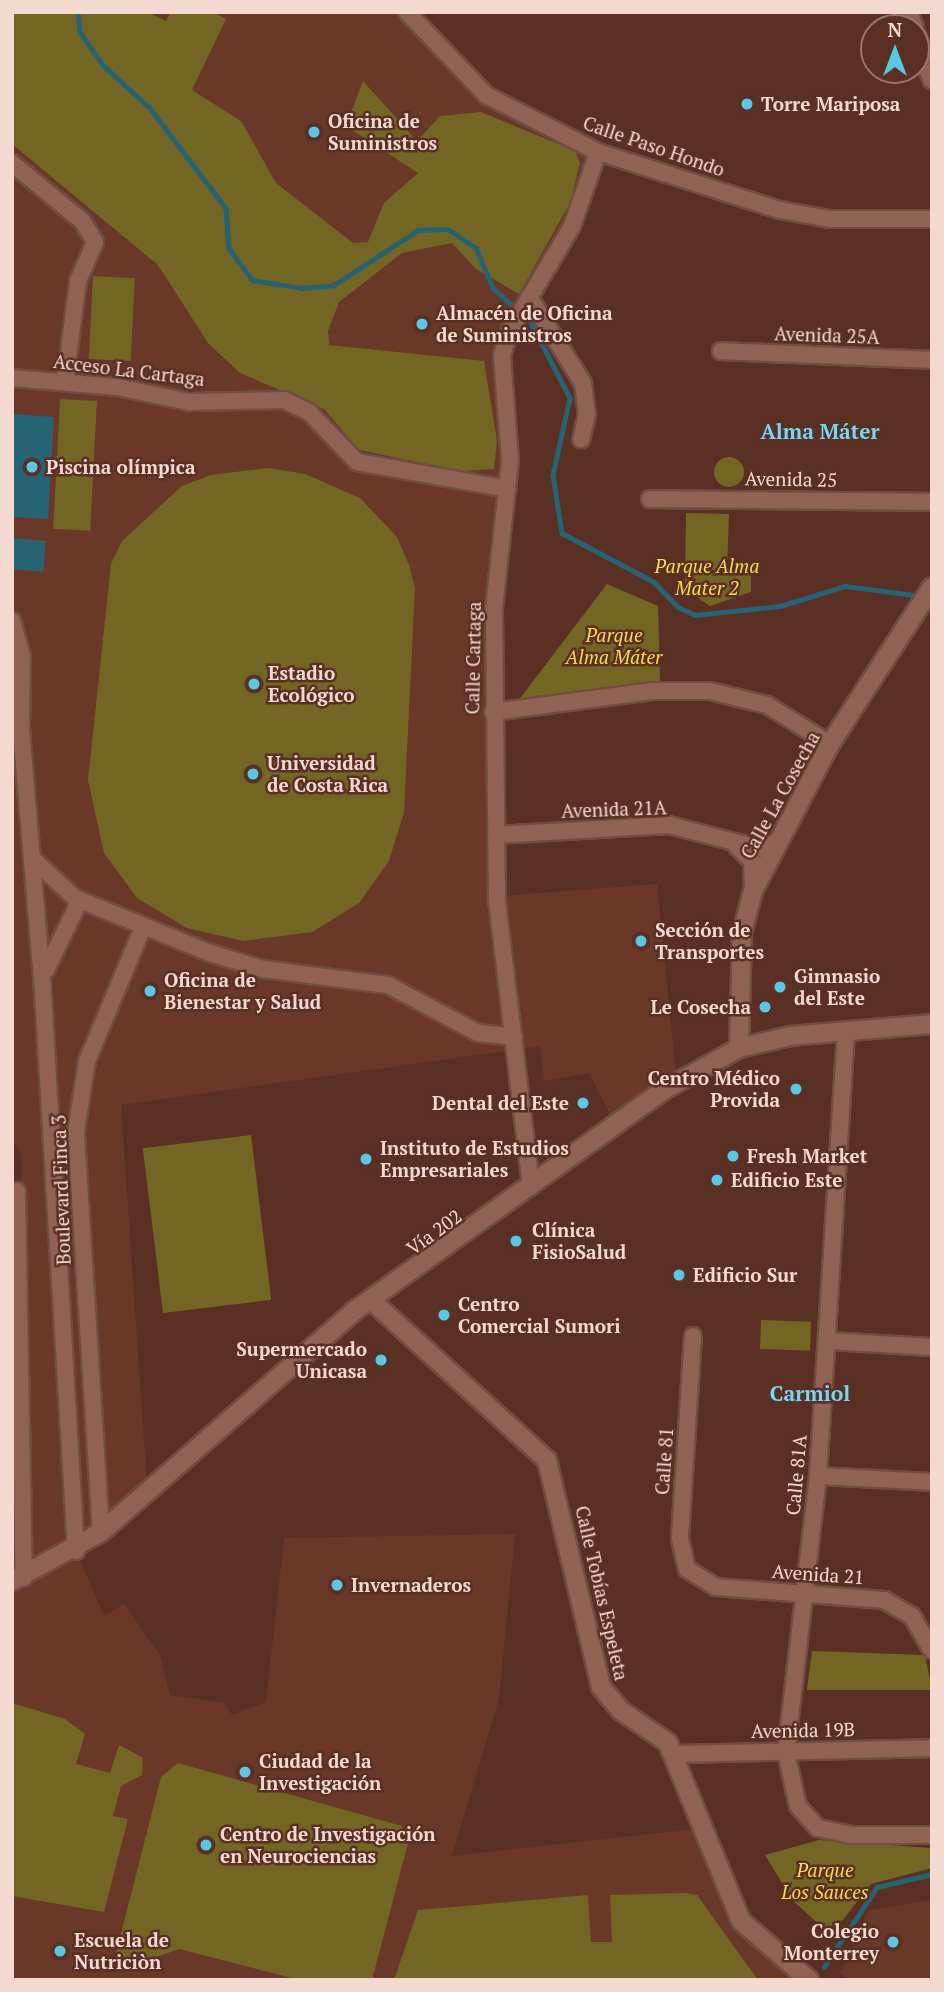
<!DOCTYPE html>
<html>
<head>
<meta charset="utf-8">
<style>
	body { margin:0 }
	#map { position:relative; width:944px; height:1992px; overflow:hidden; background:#5a3024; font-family:"PT Serif",serif }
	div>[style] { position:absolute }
	.built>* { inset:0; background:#693829 }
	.green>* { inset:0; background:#736625; transform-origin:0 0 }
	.round { border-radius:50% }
	.water>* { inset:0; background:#266373; transform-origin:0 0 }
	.stream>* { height:4.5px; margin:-2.25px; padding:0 2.25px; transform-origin:2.25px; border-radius:2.25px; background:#266373 }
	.roads { filter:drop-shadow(2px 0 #704d42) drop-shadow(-2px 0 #704d42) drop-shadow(0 2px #704d42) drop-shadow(0 -2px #704d42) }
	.street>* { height:16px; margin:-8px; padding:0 8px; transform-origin:8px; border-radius:8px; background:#906254 }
	.secondary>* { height:18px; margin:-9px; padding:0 9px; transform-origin:9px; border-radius:9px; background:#906254 }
	.dots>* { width:19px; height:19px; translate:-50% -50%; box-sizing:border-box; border:4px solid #5a3024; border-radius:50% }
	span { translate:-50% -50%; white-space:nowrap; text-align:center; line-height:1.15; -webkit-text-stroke:5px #5a3024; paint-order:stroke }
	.poi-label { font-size:19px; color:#f4d9d1; font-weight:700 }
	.left { translate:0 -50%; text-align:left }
	.right { translate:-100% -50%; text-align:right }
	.street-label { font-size:19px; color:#f4d9d1 }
	.park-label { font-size:19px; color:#f5da4c; font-style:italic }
	.neighbourhood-label { font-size:21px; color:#75d7f3; font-weight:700 }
	.frame { position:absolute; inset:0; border:14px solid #f4d9d1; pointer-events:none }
	.north { position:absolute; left:860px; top:14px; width:70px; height:70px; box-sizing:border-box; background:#5a3024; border:2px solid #987469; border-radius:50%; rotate:0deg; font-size:19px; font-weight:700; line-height:28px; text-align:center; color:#f4d9d1 }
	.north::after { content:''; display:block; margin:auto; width:24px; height:32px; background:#5ac8e5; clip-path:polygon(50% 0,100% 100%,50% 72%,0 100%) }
</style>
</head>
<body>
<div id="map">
	<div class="built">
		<div style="clip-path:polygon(12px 12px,407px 12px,486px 95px,598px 152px,572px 226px,510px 330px,494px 608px,503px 896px,657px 884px,677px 1083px,614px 1122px,589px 1073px,544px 1081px,540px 1046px,121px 1105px,147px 1485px,70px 1545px,29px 1566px,21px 1153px,12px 1140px)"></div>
		<div style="clip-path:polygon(515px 1534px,499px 1699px,452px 1856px,705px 1828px,741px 1921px,809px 1980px,12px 1980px,12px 1590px,79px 1558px,104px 1616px,124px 1604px,160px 1655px,170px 1695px,224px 1703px,232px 1715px,266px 1702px,284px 1538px)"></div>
		<div style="clip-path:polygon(932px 1900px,932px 1980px,851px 1980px,840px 1974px,868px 1910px)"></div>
	</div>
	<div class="green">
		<div style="clip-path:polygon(12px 12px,147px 12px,166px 21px,171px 12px,213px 12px,226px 19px,192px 90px,241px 121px,276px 183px,353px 243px,368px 242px,384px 203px,418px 173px,346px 126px,363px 81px,417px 141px,440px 116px,481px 112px,575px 151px,580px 163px,570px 203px,519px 294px,476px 269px,452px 243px,402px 253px,339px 302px,328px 331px,329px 345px,484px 361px,497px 441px,494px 469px,462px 471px,359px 450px,324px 409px,240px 373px,208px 343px,158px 265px,12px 144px)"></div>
		<div style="left:93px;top:276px;width:42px;height:83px;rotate:3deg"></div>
		<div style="left:60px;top:399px;width:37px;height:130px;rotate:3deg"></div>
		<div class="round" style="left:714px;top:457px;width:30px;height:30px"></div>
		<div style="clip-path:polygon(269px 468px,305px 474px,360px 498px,397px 537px,409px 565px,415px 588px,404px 812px,389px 861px,359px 903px,312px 932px,243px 941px,187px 928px,137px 898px,104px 853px,88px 780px,111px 564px,122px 541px,182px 486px,211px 475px)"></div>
		<div style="clip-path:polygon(686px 513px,729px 514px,727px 569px,751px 576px,751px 592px,710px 606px,685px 589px)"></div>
		<div style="clip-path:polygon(607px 584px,658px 606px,660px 683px,518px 701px)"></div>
		<div style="left:251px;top:1135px;width:166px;height:109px;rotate:83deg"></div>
		<div style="left:761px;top:1320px;width:50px;height:29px;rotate:2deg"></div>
		<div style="clip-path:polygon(812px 1651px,925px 1655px,932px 1690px,807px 1690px)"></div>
		<div style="clip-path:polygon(12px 1703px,65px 1719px,85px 1734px,76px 1764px,110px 1773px,119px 1745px,143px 1758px,142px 1775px,121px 1786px,113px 1816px,128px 1819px,104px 1912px,12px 1896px)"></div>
		<div style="clip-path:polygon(178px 1763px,402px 1826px,408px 1843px,372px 1980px,300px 1980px,179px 1949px,129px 1967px,114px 1961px,161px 1777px)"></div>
		<div style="clip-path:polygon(819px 1840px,932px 1848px,932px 1868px,871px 1884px,831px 1935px,793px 1901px,765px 1855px)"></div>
		<div style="clip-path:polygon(685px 1893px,697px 1895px,758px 1980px,394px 1980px,418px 1910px,588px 1895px,591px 1942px,612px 1942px,610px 1895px)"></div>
	</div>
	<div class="water">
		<div style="clip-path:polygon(12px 414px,54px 417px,48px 519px,12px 517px)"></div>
		<div style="left:12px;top:538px;width:34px;height:31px;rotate:5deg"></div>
	</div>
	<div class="stream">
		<div style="left:78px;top:12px;width:20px;rotate:84deg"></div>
		<div style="left:80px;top:32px;width:40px;rotate:55.1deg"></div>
		<div style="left:103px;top:65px;width:64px;rotate:42.5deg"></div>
		<div style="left:150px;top:108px;width:126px;rotate:52.8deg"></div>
		<div style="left:226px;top:208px;width:40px;rotate:85.7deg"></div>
		<div style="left:229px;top:248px;width:39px;rotate:54deg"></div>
		<div style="left:252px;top:280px;width:51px;rotate:9.1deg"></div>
		<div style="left:302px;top:288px;width:32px;rotate:-5deg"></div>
		<div style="left:334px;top:285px;width:100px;rotate:-33.2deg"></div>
		<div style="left:418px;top:230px;width:30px;rotate:-2deg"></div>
		<div style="left:448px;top:229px;width:34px;rotate:34deg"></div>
		<div style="left:476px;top:248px;width:43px;rotate:67deg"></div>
		<div style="left:493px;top:288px;width:50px;rotate:41.7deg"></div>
		<div style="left:530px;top:321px;width:87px;rotate:62.5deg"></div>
		<div style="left:570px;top:398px;width:79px;rotate:102.4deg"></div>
		<div style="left:553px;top:475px;width:59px;rotate:81.2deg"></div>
		<div style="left:562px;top:533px;width:104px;rotate:28deg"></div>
		<div style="left:654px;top:582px;width:35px;rotate:46deg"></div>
		<div style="left:678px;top:607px;width:19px;rotate:25deg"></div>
		<div style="left:695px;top:615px;width:85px;rotate:-6deg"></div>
		<div style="left:780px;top:606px;width:68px;rotate:-17.1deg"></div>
		<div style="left:845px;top:586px;width:69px;rotate:7.5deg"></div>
		<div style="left:824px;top:1967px;width:96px;rotate:-56.5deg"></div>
		<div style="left:877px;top:1887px;width:57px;rotate:-13.3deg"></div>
	</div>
	<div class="roads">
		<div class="street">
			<div style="left:407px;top:12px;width:115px;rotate:46.4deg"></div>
			<div style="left:486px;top:95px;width:126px;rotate:27deg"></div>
			<div style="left:598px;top:152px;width:191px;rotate:17.7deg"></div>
			<div style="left:780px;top:210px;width:51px;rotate:10.2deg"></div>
			<div style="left:830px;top:219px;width:102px"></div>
			<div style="left:12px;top:163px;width:92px;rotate:39.7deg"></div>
			<div style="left:83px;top:222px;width:23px;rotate:59deg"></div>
			<div style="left:95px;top:242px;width:43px;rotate:113.6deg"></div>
			<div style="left:78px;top:281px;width:101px;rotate:97.4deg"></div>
			<div style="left:529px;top:297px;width:102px;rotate:57.9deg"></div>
			<div style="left:583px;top:383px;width:31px;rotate:83deg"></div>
			<div style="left:587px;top:414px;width:26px;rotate:103deg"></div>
			<div style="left:721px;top:351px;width:211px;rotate:2.4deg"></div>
			<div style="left:12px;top:378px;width:105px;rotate:4.9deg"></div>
			<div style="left:117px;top:387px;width:74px;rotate:11.8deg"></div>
			<div style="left:189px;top:402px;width:95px;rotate:-1.2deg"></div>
			<div style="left:284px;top:400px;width:28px;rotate:26deg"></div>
			<div style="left:309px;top:412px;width:69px;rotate:46.2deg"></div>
			<div style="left:357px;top:462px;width:153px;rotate:10.1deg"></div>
			<div style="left:650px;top:499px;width:282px;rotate:0.6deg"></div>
			<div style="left:12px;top:621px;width:36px;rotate:74deg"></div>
			<div style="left:22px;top:656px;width:73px;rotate:90.8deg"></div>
			<div style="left:21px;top:729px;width:249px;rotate:85.2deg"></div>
			<div style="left:42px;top:977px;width:575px;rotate:86.61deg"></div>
			<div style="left:493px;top:712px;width:161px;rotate:-7.5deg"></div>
			<div style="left:653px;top:691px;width:57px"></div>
			<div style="left:710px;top:691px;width:59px;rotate:13.8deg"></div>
			<div style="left:767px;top:705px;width:74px;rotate:31.8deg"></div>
			<div style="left:496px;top:835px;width:173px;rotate:-3.3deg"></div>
			<div style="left:669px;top:825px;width:92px;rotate:14.5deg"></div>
			<div style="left:758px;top:848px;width:18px;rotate:-16deg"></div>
			<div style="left:736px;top:845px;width:23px;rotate:45deg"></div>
			<div style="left:752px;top:861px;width:30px;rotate:88deg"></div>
			<div style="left:34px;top:860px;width:56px;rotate:42.8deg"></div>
			<div style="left:75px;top:898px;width:146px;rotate:22.2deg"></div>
			<div style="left:210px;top:953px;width:55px;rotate:16.8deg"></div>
			<div style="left:263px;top:969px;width:126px;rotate:7.3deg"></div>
			<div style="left:388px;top:985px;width:102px;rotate:28.1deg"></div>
			<div style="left:478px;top:1033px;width:36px;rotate:6deg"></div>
			<div style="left:46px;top:970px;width:78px;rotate:-64.1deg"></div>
			<div style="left:846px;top:1031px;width:446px;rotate:93.6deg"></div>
			<div style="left:818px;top:1476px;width:278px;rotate:96.6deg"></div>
			<div style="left:786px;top:1752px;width:55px;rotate:77.5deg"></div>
			<div style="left:798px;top:1806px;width:30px;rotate:48deg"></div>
			<div style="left:818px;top:1828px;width:33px;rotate:12deg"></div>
			<div style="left:850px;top:1835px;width:82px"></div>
			<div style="left:531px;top:1186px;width:288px;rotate:-96.8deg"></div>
			<div style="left:497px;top:900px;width:292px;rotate:-90.6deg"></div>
			<div style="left:494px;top:608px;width:149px;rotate:-83.8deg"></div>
			<div style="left:510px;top:460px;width:105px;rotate:-94.4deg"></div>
			<div style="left:502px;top:355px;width:26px;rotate:-72deg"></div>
			<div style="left:510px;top:330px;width:121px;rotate:-59.2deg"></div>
			<div style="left:572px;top:226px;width:78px;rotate:-70.6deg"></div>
			<div style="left:17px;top:1191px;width:387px;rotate:89deg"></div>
			<div style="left:693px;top:1336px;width:203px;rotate:93.7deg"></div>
			<div style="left:680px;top:1539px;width:31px;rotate:77deg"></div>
			<div style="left:687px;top:1569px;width:34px;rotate:32deg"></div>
			<div style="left:716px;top:1587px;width:169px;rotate:4.4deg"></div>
			<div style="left:884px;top:1600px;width:32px;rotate:30deg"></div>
			<div style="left:912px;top:1616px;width:39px;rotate:60deg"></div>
			<div style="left:828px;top:1341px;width:104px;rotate:3.3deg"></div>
			<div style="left:818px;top:1476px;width:114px;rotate:3deg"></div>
			<div style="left:101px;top:1532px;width:402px;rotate:-93.6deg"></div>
			<div style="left:76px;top:1131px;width:71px;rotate:-81.1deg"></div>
			<div style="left:87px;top:1061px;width:145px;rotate:-67.3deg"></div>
			<div style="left:675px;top:1754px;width:257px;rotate:-1.3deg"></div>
		</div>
		<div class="secondary">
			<div style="left:908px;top:12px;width:17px;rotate:69deg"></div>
			<div style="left:916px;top:35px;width:47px;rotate:70deg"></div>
			<div style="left:739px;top:1048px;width:115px;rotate:-88.5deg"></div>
			<div style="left:742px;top:933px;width:43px;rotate:-75.3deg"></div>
			<div style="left:753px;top:891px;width:166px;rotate:-62.4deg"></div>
			<div style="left:830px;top:744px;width:187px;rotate:-57deg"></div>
			<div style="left:372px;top:1301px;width:236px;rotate:42.3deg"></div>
			<div style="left:547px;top:1460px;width:233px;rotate:76.6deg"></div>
			<div style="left:601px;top:1687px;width:30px;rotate:50deg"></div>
			<div style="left:620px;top:1710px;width:58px;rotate:34.5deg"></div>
			<div style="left:668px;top:1743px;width:192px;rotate:67.7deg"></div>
			<div style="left:741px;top:1921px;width:90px;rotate:40.9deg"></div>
			<div style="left:12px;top:1581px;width:102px;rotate:-28.8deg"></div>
			<div style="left:101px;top:1532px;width:336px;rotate:-41.1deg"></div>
			<div style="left:354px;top:1311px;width:379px;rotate:-35.5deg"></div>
			<div style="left:662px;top:1091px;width:88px;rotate:-29.2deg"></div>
			<div style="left:739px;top:1048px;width:52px;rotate:-13.2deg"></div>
			<div style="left:790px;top:1036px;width:143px;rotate:-4.8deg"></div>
		</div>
	</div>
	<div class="dots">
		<div style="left:747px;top:104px;background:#5ac8e5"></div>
		<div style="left:314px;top:132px;background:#5ac8e5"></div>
		<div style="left:422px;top:324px;background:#5ac8e5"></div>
		<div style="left:32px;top:467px;background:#5ac8e5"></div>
		<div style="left:254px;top:684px;background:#5ac8e5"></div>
		<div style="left:253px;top:774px;background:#5ac8e5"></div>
		<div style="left:641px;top:941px;background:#5ac8e5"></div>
		<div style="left:780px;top:987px;background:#5ac8e5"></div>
		<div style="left:150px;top:991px;background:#5ac8e5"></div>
		<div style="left:765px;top:1007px;background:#5ac8e5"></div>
		<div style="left:796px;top:1089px;background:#5ac8e5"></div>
		<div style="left:583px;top:1103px;background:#5ac8e5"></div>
		<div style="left:733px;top:1156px;background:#5ac8e5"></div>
		<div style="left:366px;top:1159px;background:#5ac8e5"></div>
		<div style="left:717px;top:1180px;background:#5ac8e5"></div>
		<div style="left:516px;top:1241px;background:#5ac8e5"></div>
		<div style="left:679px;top:1275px;background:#5ac8e5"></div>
		<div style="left:444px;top:1315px;background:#5ac8e5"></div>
		<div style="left:381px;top:1360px;background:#5ac8e5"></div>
		<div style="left:337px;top:1585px;background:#5ac8e5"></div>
		<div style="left:245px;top:1772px;background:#5ac8e5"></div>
		<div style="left:206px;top:1845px;background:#5ac8e5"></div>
		<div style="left:893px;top:1942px;background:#5ac8e5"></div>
		<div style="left:60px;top:1951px;background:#5ac8e5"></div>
	</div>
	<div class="poi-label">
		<span class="left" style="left:761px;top:104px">Torre Mariposa</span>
		<span class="left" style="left:328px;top:132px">Oficina de<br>Suministros</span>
		<span class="left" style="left:436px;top:324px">Almacén de Oficina<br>de Suministros</span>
		<span class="left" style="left:46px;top:467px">Piscina olímpica</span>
		<span class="left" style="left:268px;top:684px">Estadio<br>Ecológico</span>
		<span class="left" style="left:267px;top:774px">Universidad<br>de Costa Rica</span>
		<span class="left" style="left:655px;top:941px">Sección de<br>Transportes</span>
		<span class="left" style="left:794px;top:987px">Gimnasio<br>del Este</span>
		<span class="left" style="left:164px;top:991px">Oficina de<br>Bienestar y Salud</span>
		<span class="right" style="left:751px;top:1007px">Le Cosecha</span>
		<span class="right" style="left:780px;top:1089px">Centro Médico<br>Provida</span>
		<span class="right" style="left:569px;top:1103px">Dental del Este</span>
		<span class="left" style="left:380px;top:1159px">Instituto de Estudios<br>Empresariales</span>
		<span class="left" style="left:747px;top:1156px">Fresh Market</span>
		<span class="left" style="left:731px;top:1180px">Edificio Este</span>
		<span class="left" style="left:532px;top:1241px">Clínica<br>FisioSalud</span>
		<span class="left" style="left:693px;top:1275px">Edificio Sur</span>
		<span class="left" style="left:458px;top:1315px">Centro<br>Comercial Sumori</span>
		<span class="right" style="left:367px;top:1360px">Supermercado<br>Unicasa</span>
		<span class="left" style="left:351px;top:1585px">Invernaderos</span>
		<span class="left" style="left:259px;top:1772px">Ciudad de la<br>Investigación</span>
		<span class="left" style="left:220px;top:1845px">Centro de Investigación<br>en Neurociencias</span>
		<span class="right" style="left:879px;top:1942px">Colegio<br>Monterrey</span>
		<span class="left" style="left:74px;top:1951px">Escuela de<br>Nutriciòn</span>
	</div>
	<div class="street-label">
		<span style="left:654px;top:146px;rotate:19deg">Calle Paso Hondo</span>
		<span style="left:827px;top:335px;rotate:2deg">Avenida 25A</span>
		<span style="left:129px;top:370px;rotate:7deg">Acceso La Cartaga</span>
		<span style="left:791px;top:479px;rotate:1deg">Avenida 25</span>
		<span style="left:473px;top:658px;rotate:-89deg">Calle Cartaga</span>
		<span style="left:780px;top:795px;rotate:-61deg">Calle La Cosecha</span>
		<span style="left:614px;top:809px;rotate:-2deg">Avenida 21A</span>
		<span style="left:61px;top:1190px;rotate:-92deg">Boulevard Finca 3</span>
		<span style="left:434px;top:1232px;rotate:-36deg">Vía 202</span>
		<span style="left:664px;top:1461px;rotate:-86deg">Calle 81</span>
		<span style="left:796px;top:1475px;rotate:-85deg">Calle 81A</span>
		<span style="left:818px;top:1574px;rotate:4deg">Avenida 21</span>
		<span style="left:602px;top:1593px;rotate:77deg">Calle Tobías Espeleta</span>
		<span style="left:803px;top:1730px;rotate:-1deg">Avenida 19B</span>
	</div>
	<div class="park-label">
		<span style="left:707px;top:577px">Parque Alma<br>Mater 2</span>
		<span style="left:614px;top:646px">Parque<br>Alma Máter</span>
		<span style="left:825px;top:1881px">Parque<br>Los Sauces</span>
	</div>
	<div class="neighbourhood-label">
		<span style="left:820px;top:431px">Alma Máter</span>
		<span style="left:810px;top:1393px">Carmiol</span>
	</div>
	<div class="frame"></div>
	<div class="north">N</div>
</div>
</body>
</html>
